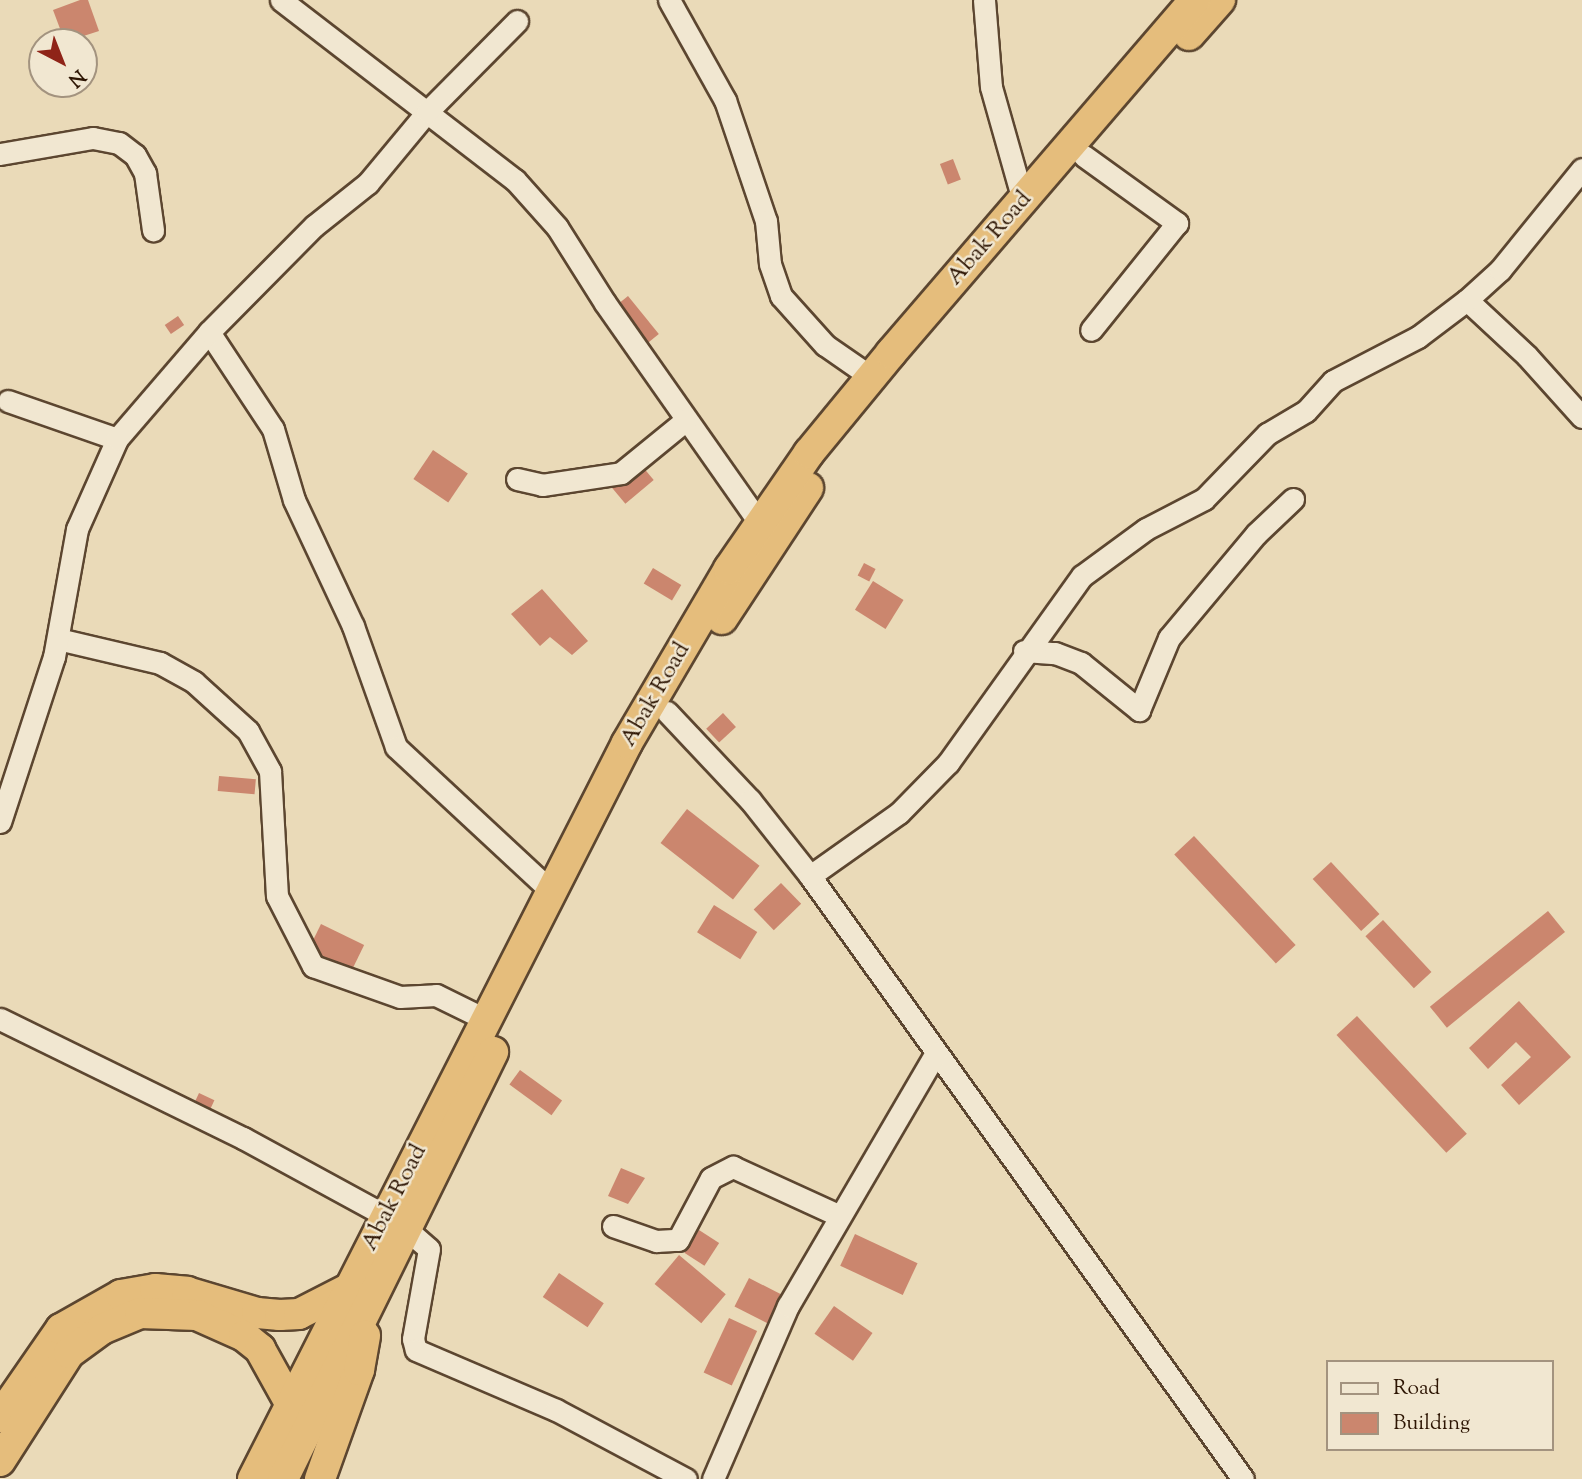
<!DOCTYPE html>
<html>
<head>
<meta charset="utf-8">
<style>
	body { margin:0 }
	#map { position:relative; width:1582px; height:1479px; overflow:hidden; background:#eadab8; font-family:"Sorts Mill Goudy",serif }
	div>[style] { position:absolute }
	.building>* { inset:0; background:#cb866e; transform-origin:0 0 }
	.roads { filter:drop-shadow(2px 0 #5c4630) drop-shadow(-2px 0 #5c4630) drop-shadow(0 2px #5c4630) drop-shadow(0 -2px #5c4630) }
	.minor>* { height:21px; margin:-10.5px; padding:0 10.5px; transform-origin:10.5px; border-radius:10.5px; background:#f1e7d1 }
	.highway>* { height:30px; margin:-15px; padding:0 15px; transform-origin:15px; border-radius:15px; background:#e5bd7c }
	span { translate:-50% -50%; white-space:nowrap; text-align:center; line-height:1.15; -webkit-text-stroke:5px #f1e7d1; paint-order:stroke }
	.street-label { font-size:24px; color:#2d1503 }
	.legend { position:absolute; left:1326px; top:1360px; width:228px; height:91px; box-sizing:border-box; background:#f1e7d1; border:2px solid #a3937f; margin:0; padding:9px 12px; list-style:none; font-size:21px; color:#2d1503 }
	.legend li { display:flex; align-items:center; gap:14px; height:35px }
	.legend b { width:35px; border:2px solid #a3937f }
	.north { position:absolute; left:28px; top:28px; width:70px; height:70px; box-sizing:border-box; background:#f1e7d1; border:2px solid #a3937f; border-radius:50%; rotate:138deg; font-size:19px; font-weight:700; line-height:28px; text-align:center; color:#2d1503 }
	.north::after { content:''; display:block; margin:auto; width:24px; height:32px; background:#8f2418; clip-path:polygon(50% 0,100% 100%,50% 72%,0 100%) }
</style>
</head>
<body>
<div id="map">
	<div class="building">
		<div style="clip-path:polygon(80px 0,88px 0,99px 31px,65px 42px,53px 10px)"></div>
		<div style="left:953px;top:159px;width:22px;height:14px;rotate:69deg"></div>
		<div style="left:628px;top:296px;width:49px;height:23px;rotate:51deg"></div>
		<div style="left:178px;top:316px;width:11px;height:16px;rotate:56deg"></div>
		<div style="left:433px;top:450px;width:42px;height:35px;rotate:34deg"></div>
		<div style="left:637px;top:460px;width:26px;height:37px;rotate:50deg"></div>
		<div style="left:864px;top:563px;width:13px;height:14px;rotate:27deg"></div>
		<div style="left:653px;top:568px;width:33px;height:18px;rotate:31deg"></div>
		<div style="left:873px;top:581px;width:36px;height:34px;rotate:32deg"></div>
		<div style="clip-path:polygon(542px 589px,588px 641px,572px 655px,550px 637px,540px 646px,511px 614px)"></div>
		<div style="left:723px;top:713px;width:19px;height:23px;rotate:47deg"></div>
		<div style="left:219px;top:776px;width:37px;height:15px;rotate:5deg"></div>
		<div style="left:687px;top:809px;width:92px;height:43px;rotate:38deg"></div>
		<div style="left:1194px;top:836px;width:149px;height:27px;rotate:47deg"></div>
		<div style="left:1331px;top:862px;width:71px;height:25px;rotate:47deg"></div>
		<div style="left:781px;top:883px;width:29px;height:38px;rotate:46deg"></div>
		<div style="left:714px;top:905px;width:51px;height:32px;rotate:32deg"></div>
		<div style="left:1548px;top:911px;width:27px;height:152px;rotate:51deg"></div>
		<div style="left:1383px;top:920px;width:71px;height:24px;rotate:47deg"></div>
		<div style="left:321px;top:924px;width:48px;height:34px;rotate:26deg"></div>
		<div style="clip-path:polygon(1519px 1001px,1571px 1057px,1519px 1105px,1501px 1085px,1531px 1057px,1516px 1042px,1488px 1069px,1469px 1048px)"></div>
		<div style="left:1357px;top:1016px;width:161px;height:28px;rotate:47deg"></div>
		<div style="left:520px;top:1070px;width:52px;height:18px;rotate:36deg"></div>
		<div style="left:199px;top:1093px;width:17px;height:16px;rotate:25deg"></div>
		<div style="clip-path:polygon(621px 1168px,645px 1178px,628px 1204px,608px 1196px)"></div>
		<div style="left:699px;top:1230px;width:24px;height:27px;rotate:33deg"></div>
		<div style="left:855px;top:1234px;width:69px;height:35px;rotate:25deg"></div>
		<div style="left:679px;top:1255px;width:61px;height:38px;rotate:40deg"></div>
		<div style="left:559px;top:1273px;width:54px;height:29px;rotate:34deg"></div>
		<div style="left:749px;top:1278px;width:37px;height:32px;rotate:27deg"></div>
		<div style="left:834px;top:1306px;width:47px;height:34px;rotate:35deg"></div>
		<div style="left:729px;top:1318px;width:31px;height:60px;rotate:25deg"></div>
	</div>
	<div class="roads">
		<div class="minor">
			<div style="left:281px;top:0;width:295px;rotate:37.6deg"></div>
			<div style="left:515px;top:180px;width:63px;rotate:48.2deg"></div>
			<div style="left:557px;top:227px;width:90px;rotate:57.7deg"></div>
			<div style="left:605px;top:303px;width:268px;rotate:54.9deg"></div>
			<div style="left:669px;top:0;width:115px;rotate:60.8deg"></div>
			<div style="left:725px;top:100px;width:128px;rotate:71.3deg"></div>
			<div style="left:766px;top:221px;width:43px;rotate:84.7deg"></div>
			<div style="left:770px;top:264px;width:34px;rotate:71deg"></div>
			<div style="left:781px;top:296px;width:66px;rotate:48.1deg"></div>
			<div style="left:825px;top:345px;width:56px;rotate:34.8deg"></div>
			<div style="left:984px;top:0;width:87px;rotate:85.4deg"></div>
			<div style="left:991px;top:87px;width:117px;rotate:74.2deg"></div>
			<div style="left:0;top:154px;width:94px;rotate:-9.8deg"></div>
			<div style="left:93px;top:138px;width:26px;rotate:11deg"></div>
			<div style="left:119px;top:143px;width:20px;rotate:37deg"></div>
			<div style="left:135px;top:155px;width:21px;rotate:61deg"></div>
			<div style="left:145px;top:173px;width:58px;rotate:82deg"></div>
			<div style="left:1084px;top:156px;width:115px;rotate:35.8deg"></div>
			<div style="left:1177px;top:223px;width:137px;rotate:128.8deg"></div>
			<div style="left:1467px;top:300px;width:82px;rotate:43deg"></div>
			<div style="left:1527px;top:356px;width:82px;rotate:48deg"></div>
			<div style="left:209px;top:332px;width:116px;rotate:56.6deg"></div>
			<div style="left:273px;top:429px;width:74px;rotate:73.5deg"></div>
			<div style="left:294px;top:500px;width:139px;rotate:64.9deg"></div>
			<div style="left:353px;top:626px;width:128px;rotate:70.4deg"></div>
			<div style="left:396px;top:747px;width:213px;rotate:42.9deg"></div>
			<div style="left:8px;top:401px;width:115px;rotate:19.2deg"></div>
			<div style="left:517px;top:479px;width:26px;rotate:13deg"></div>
			<div style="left:542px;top:485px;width:80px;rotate:-8.6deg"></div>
			<div style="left:621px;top:473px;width:84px;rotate:-39.2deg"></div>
			<div style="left:58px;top:639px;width:105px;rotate:13.2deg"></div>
			<div style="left:160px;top:663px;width:39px;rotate:29deg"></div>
			<div style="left:194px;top:682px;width:73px;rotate:42.2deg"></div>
			<div style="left:248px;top:731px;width:46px;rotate:61.2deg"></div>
			<div style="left:270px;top:771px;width:125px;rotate:86.8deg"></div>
			<div style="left:277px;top:896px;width:79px;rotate:62.8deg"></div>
			<div style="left:313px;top:966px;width:92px;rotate:19.6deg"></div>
			<div style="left:400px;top:997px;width:36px;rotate:-3deg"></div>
			<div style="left:436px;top:995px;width:57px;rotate:26.1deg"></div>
			<div style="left:1024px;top:651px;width:31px;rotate:4deg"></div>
			<div style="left:1055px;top:653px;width:28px;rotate:21deg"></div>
			<div style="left:1081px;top:663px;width:75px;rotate:39deg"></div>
			<div style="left:1139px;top:710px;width:78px;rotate:-67.4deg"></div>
			<div style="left:1169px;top:638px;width:136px;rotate:-50.1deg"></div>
			<div style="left:1256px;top:534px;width:51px;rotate:-43.4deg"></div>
			<div style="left:667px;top:712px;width:121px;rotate:46.7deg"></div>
			<div style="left:750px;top:800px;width:97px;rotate:51.7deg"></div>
			<div style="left:810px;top:876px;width:742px;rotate:54.32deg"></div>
			<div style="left:0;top:822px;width:174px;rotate:-71.9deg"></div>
			<div style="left:54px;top:657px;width:130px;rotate:-79.8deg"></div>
			<div style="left:77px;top:529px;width:98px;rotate:-66deg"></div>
			<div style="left:117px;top:439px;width:141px;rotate:-49.3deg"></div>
			<div style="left:209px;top:332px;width:149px;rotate:-45.3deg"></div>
			<div style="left:314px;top:226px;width:69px;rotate:-38.5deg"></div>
			<div style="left:368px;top:183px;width:92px;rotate:-50.3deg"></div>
			<div style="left:427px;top:112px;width:128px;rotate:-45.3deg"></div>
			<div style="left:810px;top:876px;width:109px;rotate:-35.3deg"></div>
			<div style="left:899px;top:813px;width:70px;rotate:-45.6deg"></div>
			<div style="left:948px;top:763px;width:230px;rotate:-54.4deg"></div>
			<div style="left:1082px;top:576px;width:79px;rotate:-36.3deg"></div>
			<div style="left:1146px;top:529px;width:65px;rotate:-27.3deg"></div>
			<div style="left:1204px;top:499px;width:91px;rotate:-45.9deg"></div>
			<div style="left:1267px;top:434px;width:45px;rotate:-30.5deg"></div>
			<div style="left:1306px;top:411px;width:40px;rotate:-48deg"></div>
			<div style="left:1333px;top:381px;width:96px;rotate:-27.4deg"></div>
			<div style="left:1418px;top:337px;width:61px;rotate:-37.1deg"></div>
			<div style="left:1467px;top:300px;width:45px;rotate:-42.3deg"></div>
			<div style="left:1500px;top:270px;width:130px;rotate:-50.9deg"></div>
			<div style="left:0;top:1019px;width:271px;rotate:26.1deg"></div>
			<div style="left:243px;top:1138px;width:163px;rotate:28.6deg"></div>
			<div style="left:613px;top:1226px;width:46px;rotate:19.2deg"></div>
			<div style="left:656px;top:1241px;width:22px;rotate:-3deg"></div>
			<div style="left:678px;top:1240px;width:70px;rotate:-62deg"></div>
			<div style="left:711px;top:1178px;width:25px;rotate:-27deg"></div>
			<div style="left:733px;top:1167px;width:115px;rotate:24.6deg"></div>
			<div style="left:406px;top:1229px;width:30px;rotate:41deg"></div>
			<div style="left:429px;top:1249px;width:91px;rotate:100.1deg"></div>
			<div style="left:413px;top:1339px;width:11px;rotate:75deg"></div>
			<div style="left:416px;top:1350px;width:152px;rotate:23.2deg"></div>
			<div style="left:556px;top:1410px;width:147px;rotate:28deg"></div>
			<div style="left:713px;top:1479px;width:189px;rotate:-66.6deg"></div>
			<div style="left:788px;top:1306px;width:293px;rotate:-59.7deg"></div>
		</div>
		<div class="highway">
			<div style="left:1189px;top:35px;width:47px;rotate:-48.5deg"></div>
			<div style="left:722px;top:619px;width:157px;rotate:-56.7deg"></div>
			<div style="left:0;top:1417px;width:107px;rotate:-55.3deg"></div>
			<div style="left:61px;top:1329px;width:69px;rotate:-29.5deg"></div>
			<div style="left:121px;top:1295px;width:35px;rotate:-10deg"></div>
			<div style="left:155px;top:1289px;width:32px;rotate:5deg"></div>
			<div style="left:187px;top:1292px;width:73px;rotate:16.7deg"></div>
			<div style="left:257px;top:1313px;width:23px;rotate:5deg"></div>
			<div style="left:280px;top:1315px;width:19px;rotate:-3deg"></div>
			<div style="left:299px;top:1314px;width:57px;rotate:-27deg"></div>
			<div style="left:0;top:1461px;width:128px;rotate:-57.4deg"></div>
			<div style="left:69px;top:1353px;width:41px;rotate:-36deg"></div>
			<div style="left:102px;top:1329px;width:41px;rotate:-22.8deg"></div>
			<div style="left:140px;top:1313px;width:57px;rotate:2deg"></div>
			<div style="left:197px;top:1315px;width:51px;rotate:24.1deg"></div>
			<div style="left:244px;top:1336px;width:21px;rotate:39deg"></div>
			<div style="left:260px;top:1349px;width:62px;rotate:60.9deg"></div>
			<div style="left:253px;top:1479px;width:826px;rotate:-63.06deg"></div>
			<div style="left:627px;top:743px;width:202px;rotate:-59.6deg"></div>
			<div style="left:729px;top:569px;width:141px;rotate:-55.4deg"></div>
			<div style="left:809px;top:453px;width:129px;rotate:-50.6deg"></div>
			<div style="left:891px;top:353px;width:466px;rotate:-49.3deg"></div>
			<div style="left:283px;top:1479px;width:476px;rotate:-63.8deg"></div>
			<div style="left:320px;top:1479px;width:116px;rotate:-70.3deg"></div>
			<div style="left:359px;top:1370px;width:35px;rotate:-80deg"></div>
		</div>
	</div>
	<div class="street-label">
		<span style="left:990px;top:239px;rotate:-49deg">Abak Road</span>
		<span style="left:656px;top:695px;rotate:-60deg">Abak Road</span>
		<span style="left:395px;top:1198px;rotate:-63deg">Abak Road</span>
	</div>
	<ul class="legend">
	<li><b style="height:9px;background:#f1e7d1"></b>Road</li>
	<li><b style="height:19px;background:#cb866e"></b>Building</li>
	</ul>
	<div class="north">N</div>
</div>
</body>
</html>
